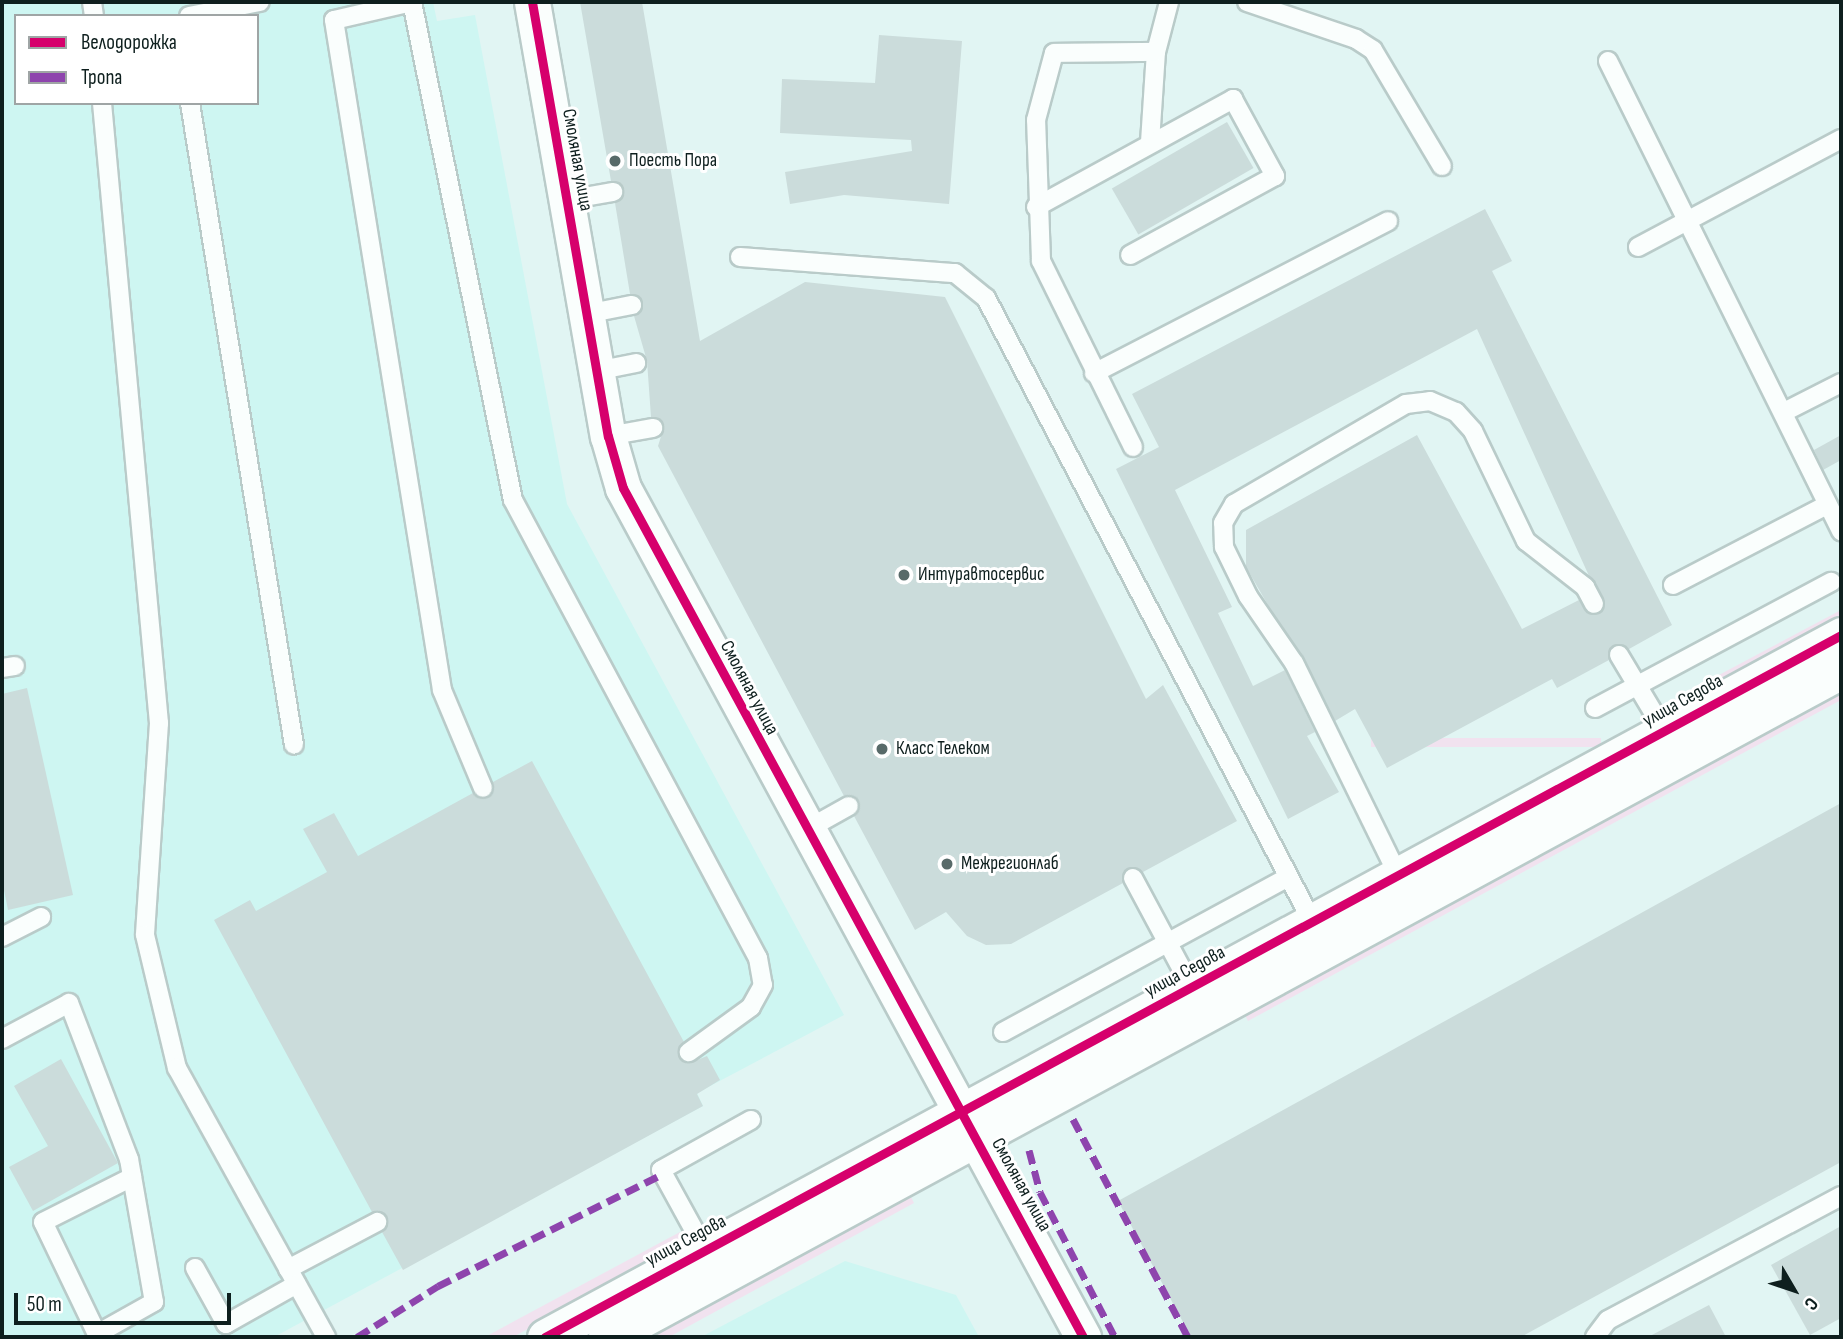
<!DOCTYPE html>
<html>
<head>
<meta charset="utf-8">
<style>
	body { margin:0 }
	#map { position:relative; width:1843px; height:1339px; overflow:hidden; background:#e1f5f3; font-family:"Sofia Sans Condensed",sans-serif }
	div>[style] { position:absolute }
	.built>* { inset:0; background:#cef6f2 }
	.green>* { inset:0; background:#f1e2ef; transform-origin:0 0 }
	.building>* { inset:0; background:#cbdcdb; transform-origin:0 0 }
	.roads { filter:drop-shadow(2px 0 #b9cbc9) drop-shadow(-2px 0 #b9cbc9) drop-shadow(0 2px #b9cbc9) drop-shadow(0 -2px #b9cbc9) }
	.lane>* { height:18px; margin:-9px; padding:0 9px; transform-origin:9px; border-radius:9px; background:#fafefd }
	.street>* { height:35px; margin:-17.5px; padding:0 17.5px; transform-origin:17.5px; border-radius:17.5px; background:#fafefd }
	.secondary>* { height:38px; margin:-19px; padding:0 19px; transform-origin:19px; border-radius:19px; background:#fafefd }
	.quiet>* { height:7px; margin-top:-3.5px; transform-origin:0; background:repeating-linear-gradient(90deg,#8e44ad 0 14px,transparent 0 21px) }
	.cycleway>* { height:9px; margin:-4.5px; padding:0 4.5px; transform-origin:4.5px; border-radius:4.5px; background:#d6006c }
	.dots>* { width:19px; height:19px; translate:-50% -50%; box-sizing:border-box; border:4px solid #fff; border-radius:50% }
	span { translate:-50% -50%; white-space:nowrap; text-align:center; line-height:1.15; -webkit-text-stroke:6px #fff; paint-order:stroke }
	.street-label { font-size:19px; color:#0e1f1e }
	.poi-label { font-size:19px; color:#0e1f1e }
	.left { translate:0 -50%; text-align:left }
	.frame { position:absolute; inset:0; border:4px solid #0e1f1e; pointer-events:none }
	.legend { position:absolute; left:14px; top:14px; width:245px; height:91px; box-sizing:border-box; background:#fff; border:2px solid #9fa5a5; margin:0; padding:9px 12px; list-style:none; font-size:21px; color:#0e1f1e }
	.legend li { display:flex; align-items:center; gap:14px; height:35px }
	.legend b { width:35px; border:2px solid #9fa5a5 }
	.north { position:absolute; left:1759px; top:1255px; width:70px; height:70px; -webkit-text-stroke:5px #fff; paint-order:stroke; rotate:129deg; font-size:19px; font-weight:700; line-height:28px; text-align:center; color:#0e1f1e }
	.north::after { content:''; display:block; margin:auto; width:24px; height:32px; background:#0e1f1e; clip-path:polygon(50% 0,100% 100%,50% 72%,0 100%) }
	.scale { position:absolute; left:14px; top:1293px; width:217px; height:32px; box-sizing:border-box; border:4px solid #0e1f1e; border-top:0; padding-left:9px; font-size:21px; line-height:24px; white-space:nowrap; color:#0e1f1e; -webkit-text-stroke:5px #fff; paint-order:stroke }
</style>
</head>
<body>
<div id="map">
	<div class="built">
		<div style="clip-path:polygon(evenodd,2px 2px,433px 2px,437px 21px,475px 15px,567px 504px,844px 1015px,697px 1093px,703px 1106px,274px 1337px,2px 1337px,2px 2px,16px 16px,257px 16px,257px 103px,16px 103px,16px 16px)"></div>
		<div style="clip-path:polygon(845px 1261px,956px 1295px,979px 1337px,701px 1337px)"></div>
	</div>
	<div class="green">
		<div style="clip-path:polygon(1841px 610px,1837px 621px,1709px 688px,1702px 684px)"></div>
		<div style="clip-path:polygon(1841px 688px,1841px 700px,1248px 1021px,1244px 1013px)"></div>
		<div style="left:1601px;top:738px;width:9px;height:230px;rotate:90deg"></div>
		<div style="clip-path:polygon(909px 1193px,914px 1203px,669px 1337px,643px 1337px)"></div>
		<div style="clip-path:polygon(680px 1232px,686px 1243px,513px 1337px,485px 1337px)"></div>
	</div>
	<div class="building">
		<div style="clip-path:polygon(580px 2px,642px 2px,700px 341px,805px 282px,945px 297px,1146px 699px,1163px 685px,1237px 821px,1143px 872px,1127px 868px,1123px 883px,1011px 944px,986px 945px,967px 936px,946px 912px,915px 930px,854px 816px,859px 801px,844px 796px,658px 446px,664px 427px,651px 417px,647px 361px,634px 316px,643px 304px,630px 294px,615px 203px,624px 191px,611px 181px)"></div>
		<div style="clip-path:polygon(879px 35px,962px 41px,949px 204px,844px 195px,790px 204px,785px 172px,912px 151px,911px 140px,780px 133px,782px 79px,875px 83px)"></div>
		<div style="left:1227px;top:122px;width:53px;height:133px;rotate:60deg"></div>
		<div style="clip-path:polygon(1485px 209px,1512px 261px,1492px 271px,1672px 625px,1629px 649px,1614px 645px,1609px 660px,1557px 688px,1552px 679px,1387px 768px,1355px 709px,1335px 721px,1246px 567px,1246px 530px,1417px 435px,1522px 629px,1579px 600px,1589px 614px,1604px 609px,1477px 329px,1175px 490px,1232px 607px,1218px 613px,1253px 686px,1285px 670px,1315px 732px,1307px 736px,1339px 792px,1288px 819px,1116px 469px,1159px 447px,1132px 394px)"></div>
		<div style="clip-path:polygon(1841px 435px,1841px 460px,1823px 470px,1814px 450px)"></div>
		<div style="clip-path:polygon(27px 688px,73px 895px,8px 910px,2px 880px,2px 694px)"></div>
		<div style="clip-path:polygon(532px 761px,684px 1042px,679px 1058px,690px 1063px,707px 1056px,720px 1080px,697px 1094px,703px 1106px,403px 1270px,382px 1232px,387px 1216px,372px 1212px,214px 920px,250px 900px,256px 911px,327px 872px,303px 829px,334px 813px,358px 856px,473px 793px,488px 798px,493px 782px)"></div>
		<div style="clip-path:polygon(1841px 803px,1841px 1162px,1521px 1337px,1191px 1337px,1118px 1201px)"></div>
		<div style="clip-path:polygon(61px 1059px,118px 1163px,33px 1211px,9px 1167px,48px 1146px,14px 1086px)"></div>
		<div style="clip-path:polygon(1841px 1226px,1841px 1318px,1810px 1335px,1771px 1265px)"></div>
		<div style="clip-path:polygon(1709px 1305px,1726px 1337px,1648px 1337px)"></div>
	</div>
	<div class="roads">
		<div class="lane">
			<div style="left:92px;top:2px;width:14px;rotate:82deg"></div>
			<div style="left:412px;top:2px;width:508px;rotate:78.54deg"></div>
			<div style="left:513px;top:500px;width:519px;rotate:61.86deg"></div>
			<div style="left:758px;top:958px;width:27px;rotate:80deg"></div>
			<div style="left:763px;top:985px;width:25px;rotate:119deg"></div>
			<div style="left:751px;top:1007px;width:77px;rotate:144deg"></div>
			<div style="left:412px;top:2px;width:80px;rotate:167deg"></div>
			<div style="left:334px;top:20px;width:679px;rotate:80.84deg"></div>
			<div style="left:442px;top:690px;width:106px;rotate:67.3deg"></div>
			<div style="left:1247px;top:2px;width:115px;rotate:18.7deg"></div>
			<div style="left:1356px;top:39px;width:20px;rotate:33deg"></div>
			<div style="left:1373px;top:50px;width:135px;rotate:59.3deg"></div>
			<div style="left:189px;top:16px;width:72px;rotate:-11.2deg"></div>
			<div style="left:1608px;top:61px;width:525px;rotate:63.63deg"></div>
			<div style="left:102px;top:103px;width:623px;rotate:84.75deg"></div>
			<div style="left:159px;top:723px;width:212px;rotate:93.8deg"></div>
			<div style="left:145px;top:935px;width:137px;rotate:76.5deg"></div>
			<div style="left:177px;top:1068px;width:308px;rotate:61deg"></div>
			<div style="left:190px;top:103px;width:650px;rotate:80.8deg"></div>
			<div style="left:1150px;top:142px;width:90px;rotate:-86.2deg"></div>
			<div style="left:1156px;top:52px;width:52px;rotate:-75.4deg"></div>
			<div style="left:567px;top:200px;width:47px;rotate:-9.9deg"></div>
			<div style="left:1036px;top:207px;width:225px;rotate:-28.7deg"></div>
			<div style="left:1233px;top:99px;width:88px;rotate:61.4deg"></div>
			<div style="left:1275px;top:176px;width:165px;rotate:151.4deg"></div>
			<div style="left:1638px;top:247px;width:230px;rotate:-28deg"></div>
			<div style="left:740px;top:257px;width:216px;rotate:4.3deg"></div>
			<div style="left:955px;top:273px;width:40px;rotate:39deg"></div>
			<div style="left:986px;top:298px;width:708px;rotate:62.38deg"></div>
			<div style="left:586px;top:314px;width:47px;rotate:-11.1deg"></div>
			<div style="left:596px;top:371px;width:41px;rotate:-11.3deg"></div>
			<div style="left:1094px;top:373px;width:331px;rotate:-27.3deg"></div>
			<div style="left:1784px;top:412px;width:64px;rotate:-27deg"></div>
			<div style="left:608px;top:436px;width:46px;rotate:-10.1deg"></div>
			<div style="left:1133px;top:447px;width:208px;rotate:-116.3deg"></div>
			<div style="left:1041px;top:261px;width:141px;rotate:-92deg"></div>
			<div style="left:1036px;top:120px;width:69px;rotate:-75deg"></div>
			<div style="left:1054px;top:53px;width:102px;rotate:-0.6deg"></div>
			<div style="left:1673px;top:585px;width:174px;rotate:-27.5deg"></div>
			<div style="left:1619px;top:655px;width:96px;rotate:59.1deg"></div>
			<div style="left:2px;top:668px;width:13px;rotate:-9deg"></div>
			<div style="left:1595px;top:708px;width:268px;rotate:-28.1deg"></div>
			<div style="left:806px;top:830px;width:49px;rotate:-29.2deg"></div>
			<div style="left:1399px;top:877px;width:238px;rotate:-116.1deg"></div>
			<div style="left:1294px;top:663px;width:81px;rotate:-124.5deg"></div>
			<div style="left:1248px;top:596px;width:55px;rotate:-116.1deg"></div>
			<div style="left:1224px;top:547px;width:24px;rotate:-92deg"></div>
			<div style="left:1223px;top:523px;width:22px;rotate:-60deg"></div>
			<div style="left:1234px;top:504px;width:199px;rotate:-30.2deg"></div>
			<div style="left:1406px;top:404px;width:24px;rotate:-7deg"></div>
			<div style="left:1430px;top:401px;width:28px;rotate:23deg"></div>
			<div style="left:1456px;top:412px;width:25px;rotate:48deg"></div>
			<div style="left:1473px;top:431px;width:122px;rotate:64.3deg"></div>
			<div style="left:1526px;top:541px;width:75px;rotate:37.9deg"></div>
			<div style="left:1585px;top:587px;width:19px;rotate:62deg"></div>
			<div style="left:1133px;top:878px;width:125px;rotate:61.8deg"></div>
			<div style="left:2px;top:937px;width:44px;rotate:-27.1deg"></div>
			<div style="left:1003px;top:1032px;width:324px;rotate:-28.5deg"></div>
			<div style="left:2px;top:1039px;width:76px;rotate:-28.2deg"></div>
			<div style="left:69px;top:1003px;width:167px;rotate:69deg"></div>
			<div style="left:129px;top:1159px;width:145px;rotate:80.1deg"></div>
			<div style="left:154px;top:1302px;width:65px;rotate:150.7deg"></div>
			<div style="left:97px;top:1334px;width:124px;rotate:-115.7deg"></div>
			<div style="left:43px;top:1222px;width:100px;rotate:-26.8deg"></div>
			<div style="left:705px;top:1250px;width:91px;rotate:-118.8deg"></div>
			<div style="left:661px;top:1170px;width:103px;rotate:-29.1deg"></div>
			<div style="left:195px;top:1268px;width:64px;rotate:61deg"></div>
			<div style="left:226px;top:1324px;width:81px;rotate:-29.4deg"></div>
			<div style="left:288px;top:1269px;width:101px;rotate:-27.8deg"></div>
			<div style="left:1595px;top:1337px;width:21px;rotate:-53deg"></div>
			<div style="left:1608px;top:1320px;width:264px;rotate:-28deg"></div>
		</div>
		<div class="street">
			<div style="left:532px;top:2px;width:441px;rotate:80.1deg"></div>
			<div style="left:608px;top:436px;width:54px;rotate:73.9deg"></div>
			<div style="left:623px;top:488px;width:966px;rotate:61.55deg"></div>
			<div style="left:545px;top:1337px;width:1474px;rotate:-28.44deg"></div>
		</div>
		<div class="secondary">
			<div style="left:608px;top:1337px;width:1402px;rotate:-28.41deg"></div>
		</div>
	</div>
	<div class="quiet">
		<div style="left:1073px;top:1119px;width:246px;rotate:62.2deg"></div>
		<div style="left:1029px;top:1150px;width:43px;rotate:75.3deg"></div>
		<div style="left:1040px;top:1192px;width:163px;rotate:62.7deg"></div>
		<div style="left:357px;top:1337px;width:96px;rotate:-32.2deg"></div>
		<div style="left:438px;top:1286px;width:251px;rotate:-26.5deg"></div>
	</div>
	<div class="cycleway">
		<div style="left:532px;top:2px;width:441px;rotate:80.1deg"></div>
		<div style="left:608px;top:436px;width:54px;rotate:73.9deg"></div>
		<div style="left:623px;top:488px;width:966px;rotate:61.55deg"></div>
		<div style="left:545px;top:1337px;width:1474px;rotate:-28.44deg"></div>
	</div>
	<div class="dots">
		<div style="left:615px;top:161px;background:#586a69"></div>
		<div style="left:904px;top:575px;background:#586a69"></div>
		<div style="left:882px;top:749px;background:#586a69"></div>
		<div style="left:947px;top:864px;background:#586a69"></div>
	</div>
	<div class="street-label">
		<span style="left:577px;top:160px;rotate:80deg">Смоляная улица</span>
		<span style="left:749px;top:688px;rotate:62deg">Смоляная улица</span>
		<span style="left:1683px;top:701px;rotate:-29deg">улица Седова</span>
		<span style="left:1185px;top:972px;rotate:-28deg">улица Седова</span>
		<span style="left:1021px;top:1185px;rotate:61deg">Смоляная улица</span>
		<span style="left:686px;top:1241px;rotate:-28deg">улица Седова</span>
	</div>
	<div class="poi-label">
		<span class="left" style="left:629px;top:161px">Поесть Пора</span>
		<span class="left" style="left:918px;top:575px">Интуравтосервис</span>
		<span class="left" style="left:896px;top:749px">Класс Телеком</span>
		<span class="left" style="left:961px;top:864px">Межрегионлаб</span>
	</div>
	<div class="frame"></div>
	<ul class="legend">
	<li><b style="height:9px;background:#d6006c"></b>Велодорожка</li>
	<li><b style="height:9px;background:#8e44ad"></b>Тропа</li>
	</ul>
	<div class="north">С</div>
	<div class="scale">50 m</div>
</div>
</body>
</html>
